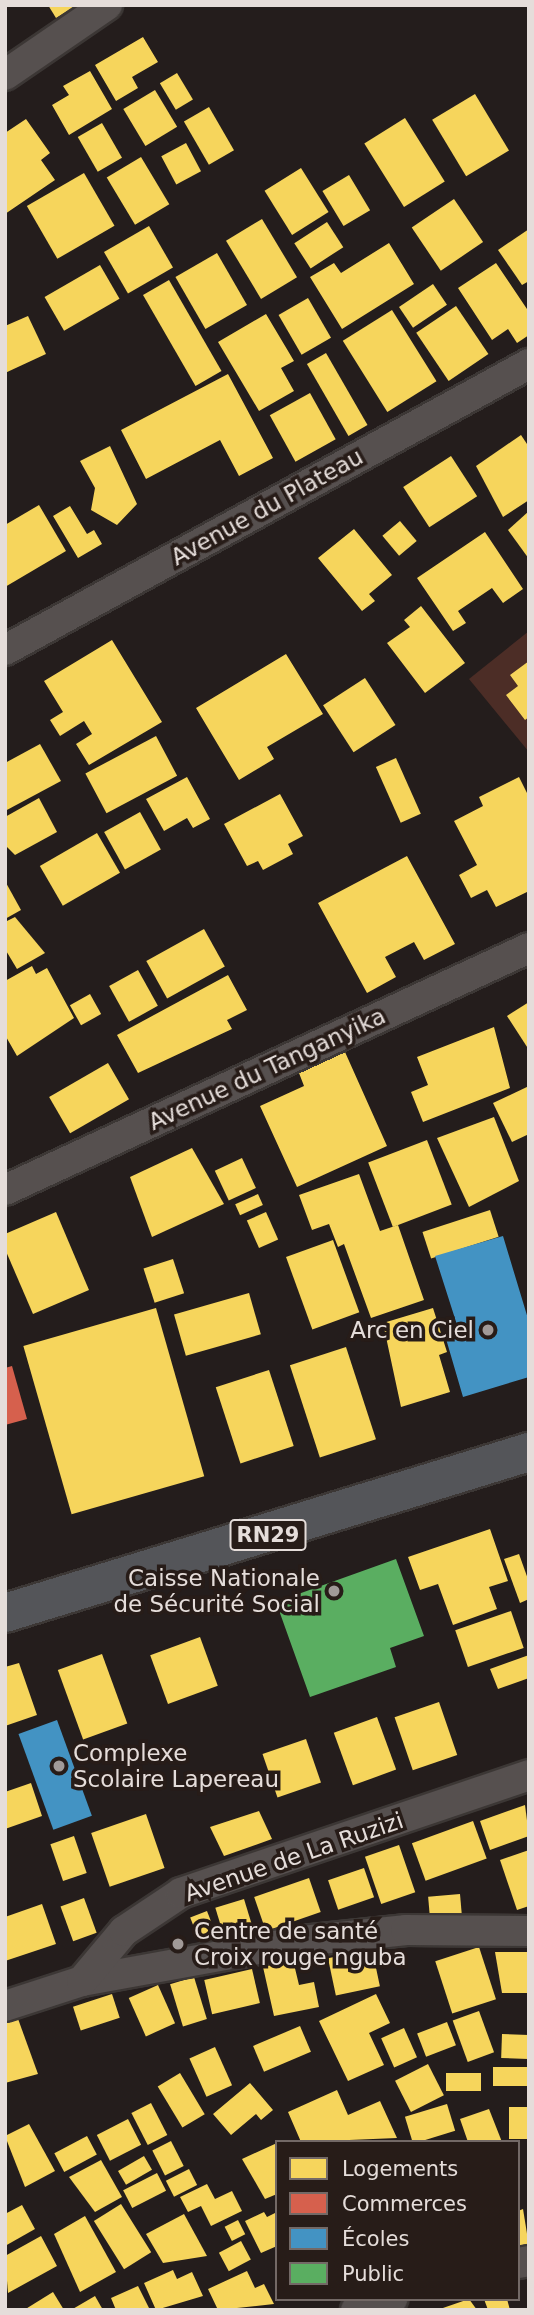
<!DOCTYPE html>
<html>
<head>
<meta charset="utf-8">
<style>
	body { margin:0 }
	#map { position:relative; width:534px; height:2315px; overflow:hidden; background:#241d1c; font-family:"DejaVu Sans",sans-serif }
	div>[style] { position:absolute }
	.green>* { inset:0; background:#4c2d26 }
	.homes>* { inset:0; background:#f6d55c; transform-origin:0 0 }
	.shops>* { inset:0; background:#d6604d }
	.schools>* { inset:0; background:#4393c3; transform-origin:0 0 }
	.public>* { inset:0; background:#5aae61 }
	.roads { filter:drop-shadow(2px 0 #3c3735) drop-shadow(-2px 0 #3c3735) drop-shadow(0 2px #3c3735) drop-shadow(0 -2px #3c3735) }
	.minor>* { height:30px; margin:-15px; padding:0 15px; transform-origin:15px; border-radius:15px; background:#56504f }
	.primary>* { height:38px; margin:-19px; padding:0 19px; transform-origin:19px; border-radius:19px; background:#545559 }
	.dots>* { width:19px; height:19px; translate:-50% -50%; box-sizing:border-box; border:4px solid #271c18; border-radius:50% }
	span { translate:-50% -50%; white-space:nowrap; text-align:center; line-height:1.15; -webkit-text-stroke:7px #271c18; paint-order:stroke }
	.shield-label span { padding:2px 5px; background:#271c18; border:2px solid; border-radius:5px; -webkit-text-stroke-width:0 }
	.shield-label { font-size:21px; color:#e5ddda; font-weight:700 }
	.street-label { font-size:23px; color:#e5ddda }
	.poi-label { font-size:23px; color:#e5ddda }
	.right { translate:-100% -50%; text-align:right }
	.left { translate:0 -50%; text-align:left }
	.frame { position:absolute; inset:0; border:7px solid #e5ddda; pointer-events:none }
	.legend { position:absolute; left:275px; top:2140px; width:245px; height:161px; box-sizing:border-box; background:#271c18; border:2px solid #736966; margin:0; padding:9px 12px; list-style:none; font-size:21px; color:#e5ddda }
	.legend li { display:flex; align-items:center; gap:14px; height:35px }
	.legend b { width:35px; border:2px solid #736966 }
</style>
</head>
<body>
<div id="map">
	<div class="green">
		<div style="clip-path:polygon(529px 631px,529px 752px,469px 679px)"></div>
	</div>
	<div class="homes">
		<div style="clip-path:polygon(48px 5px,77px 5px,56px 18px)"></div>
		<div style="clip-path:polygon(143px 37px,158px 62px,132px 77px,138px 88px,116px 101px,95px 65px)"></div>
		<div style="clip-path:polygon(90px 71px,112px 109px,69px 135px,52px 105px,69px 95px,63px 86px)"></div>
		<div style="left:177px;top:73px;width:31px;height:20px;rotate:59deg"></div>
		<div style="left:155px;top:90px;width:43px;height:37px;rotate:59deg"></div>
		<div style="left:475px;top:94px;width:66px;height:50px;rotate:59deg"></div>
		<div style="left:209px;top:107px;width:50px;height:29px;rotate:60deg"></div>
		<div style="left:405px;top:118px;width:75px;height:48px;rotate:58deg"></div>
		<div style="clip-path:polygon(26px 119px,50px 153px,41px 160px,55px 180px,5px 214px,5px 133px)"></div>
		<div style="left:102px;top:123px;width:40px;height:28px;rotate:60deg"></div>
		<div style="left:186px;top:143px;width:32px;height:28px;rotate:62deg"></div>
		<div style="left:141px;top:157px;width:55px;height:40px;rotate:59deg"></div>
		<div style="left:301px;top:168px;width:52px;height:43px;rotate:58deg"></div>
		<div style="left:84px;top:173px;width:61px;height:66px;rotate:60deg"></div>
		<div style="left:349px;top:175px;width:41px;height:31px;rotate:59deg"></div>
		<div style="left:454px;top:199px;width:52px;height:51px;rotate:56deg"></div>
		<div style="left:262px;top:219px;width:68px;height:42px;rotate:59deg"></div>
		<div style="left:327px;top:222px;width:30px;height:39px;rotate:57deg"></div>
		<div style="left:149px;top:226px;width:48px;height:52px;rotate:60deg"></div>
		<div style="clip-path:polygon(529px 229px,529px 281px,522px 285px,498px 250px)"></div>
		<div style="clip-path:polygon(389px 243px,414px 284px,342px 329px,310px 277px,334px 263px,341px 273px)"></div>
		<div style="left:217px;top:253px;width:60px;height:48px;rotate:60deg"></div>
		<div style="clip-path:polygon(496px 263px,529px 312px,529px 335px,517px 343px,508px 329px,492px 340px,458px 288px)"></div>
		<div style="left:100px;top:265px;width:39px;height:64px;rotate:60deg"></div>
		<div style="left:169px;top:280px;width:105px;height:30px;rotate:60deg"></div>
		<div style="left:433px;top:284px;width:25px;height:41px;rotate:56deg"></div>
		<div style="left:308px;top:298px;width:46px;height:34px;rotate:60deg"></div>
		<div style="left:456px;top:306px;width:58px;height:48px;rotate:56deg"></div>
		<div style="left:392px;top:310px;width:84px;height:58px;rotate:58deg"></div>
		<div style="clip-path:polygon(266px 314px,294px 361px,281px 368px,294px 391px,259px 411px,218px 342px)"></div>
		<div style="clip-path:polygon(28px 316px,46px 354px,5px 373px,5px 326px)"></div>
		<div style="left:326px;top:353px;width:83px;height:22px;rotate:60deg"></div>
		<div style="clip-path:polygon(228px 374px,273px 458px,239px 476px,220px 440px,146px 479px,121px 430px)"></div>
		<div style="left:310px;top:393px;width:53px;height:46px;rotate:61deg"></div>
		<div style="clip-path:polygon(521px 435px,529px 447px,529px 500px,503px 517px,476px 466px)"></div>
		<div style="clip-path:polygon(110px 446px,137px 504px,117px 525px,91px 510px,95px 488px,80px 461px)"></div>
		<div style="left:451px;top:456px;width:48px;height:57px;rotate:57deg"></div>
		<div style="clip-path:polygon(39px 505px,66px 551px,5px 587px,5px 525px)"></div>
		<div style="clip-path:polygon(70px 506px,87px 534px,94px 530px,102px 544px,78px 558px,53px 516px)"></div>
		<div style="clip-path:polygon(529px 511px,529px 559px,508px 530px)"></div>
		<div style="left:400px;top:521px;width:26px;height:23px;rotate:50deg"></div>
		<div style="clip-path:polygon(354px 529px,392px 575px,369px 594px,375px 601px,362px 611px,318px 558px)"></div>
		<div style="clip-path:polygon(485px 532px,523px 589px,503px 603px,492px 588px,458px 611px,466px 623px,453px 631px,417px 578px)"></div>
		<div style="clip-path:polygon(421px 606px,465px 663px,425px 693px,387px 643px,410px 627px,404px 620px)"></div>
		<div style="clip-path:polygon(112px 640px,162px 722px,89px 765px,76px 744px,92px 734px,84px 721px,60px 736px,50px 720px,63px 712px,44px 681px)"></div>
		<div style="clip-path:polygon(286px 654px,323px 714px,267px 747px,274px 759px,239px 780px,196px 708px)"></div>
		<div style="clip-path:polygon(529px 661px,529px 717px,525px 720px,506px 695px,518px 686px,510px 675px)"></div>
		<div style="left:365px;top:678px;width:56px;height:50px;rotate:57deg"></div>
		<div style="left:156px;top:736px;width:45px;height:80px;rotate:62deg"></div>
		<div style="clip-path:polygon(40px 744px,61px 781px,5px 811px,5px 763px)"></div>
		<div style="left:396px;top:758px;width:61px;height:22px;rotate:66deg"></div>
		<div style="clip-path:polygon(187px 777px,210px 819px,193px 828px,187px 818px,164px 831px,146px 799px)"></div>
		<div style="clip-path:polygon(519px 777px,529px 797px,529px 891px,496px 907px,487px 890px,471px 898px,459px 875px,477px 865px,454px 821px,483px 806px,479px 797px)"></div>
		<div style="clip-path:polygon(280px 794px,303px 836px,288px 844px,293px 854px,263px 870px,258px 861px,247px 866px,224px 824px)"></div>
		<div style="clip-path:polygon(39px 798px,57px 832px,15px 855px,5px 845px,5px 817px)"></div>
		<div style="left:140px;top:812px;width:43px;height:41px;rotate:61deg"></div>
		<div style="left:97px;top:833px;width:46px;height:66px;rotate:60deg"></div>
		<div style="clip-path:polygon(407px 856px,455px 944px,424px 960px,414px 942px,385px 957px,396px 977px,367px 993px,318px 903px)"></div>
		<div style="clip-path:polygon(5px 881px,21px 910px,5px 919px)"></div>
		<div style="clip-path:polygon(15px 917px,45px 953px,17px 969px,5px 949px,5px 922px)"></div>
		<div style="left:204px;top:929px;width:43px;height:66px;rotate:61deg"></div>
		<div style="clip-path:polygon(32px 966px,36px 974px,47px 968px,74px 1018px,17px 1056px,5px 1035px,5px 981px)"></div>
		<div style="left:138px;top:970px;width:41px;height:33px;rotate:61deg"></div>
		<div style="clip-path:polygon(228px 975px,247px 1010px,227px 1020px,232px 1029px,138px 1073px,117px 1035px)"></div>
		<div style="left:90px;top:994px;width:23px;height:23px;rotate:61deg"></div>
		<div style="clip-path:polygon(529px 1002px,529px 1050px,507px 1016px)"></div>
		<div style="clip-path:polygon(494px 1027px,510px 1088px,423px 1122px,411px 1092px,428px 1085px,417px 1057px)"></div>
		<div style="clip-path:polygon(345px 1052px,387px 1146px,297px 1187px,260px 1106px,304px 1086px,299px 1073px)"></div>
		<div style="left:108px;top:1063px;width:42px;height:68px;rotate:60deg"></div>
		<div style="clip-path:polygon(529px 1086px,529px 1134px,512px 1142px,493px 1103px)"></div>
		<div style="clip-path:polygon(494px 1117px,519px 1181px,469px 1207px,437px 1138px)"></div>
		<div style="left:427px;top:1140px;width:69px;height:63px;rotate:69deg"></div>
		<div style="clip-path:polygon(192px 1148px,224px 1204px,152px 1237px,130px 1177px)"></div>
		<div style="left:242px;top:1158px;width:33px;height:30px;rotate:65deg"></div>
		<div style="clip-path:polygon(359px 1174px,380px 1231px,398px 1225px,424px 1300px,371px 1318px,344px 1244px,338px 1247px,329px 1224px,312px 1230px,299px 1195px)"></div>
		<div style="left:258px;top:1194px;width:12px;height:25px;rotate:66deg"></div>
		<div style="left:490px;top:1210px;width:28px;height:71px;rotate:72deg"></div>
		<div style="clip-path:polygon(56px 1212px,89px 1290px,33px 1314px,5px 1249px,5px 1234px)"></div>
		<div style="left:266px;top:1212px;width:30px;height:21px;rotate:66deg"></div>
		<div style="left:333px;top:1240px;width:77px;height:50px;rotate:70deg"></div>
		<div style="left:173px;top:1259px;width:36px;height:31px;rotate:72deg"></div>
		<div style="left:249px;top:1293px;width:43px;height:78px;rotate:74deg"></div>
		<div style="left:156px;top:1308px;width:175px;height:138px;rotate:74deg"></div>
		<div style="clip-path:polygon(433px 1308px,447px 1352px,439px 1355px,450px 1392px,401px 1407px,383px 1323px)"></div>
		<div style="left:346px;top:1347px;width:97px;height:59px;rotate:72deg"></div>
		<div style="left:269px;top:1370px;width:80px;height:56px;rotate:72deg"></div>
		<div style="clip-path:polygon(490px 1529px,508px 1581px,489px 1587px,497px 1609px,453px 1625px,438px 1584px,420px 1590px,408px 1557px)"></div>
		<div style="clip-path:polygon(519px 1554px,529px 1582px,529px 1599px,520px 1603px,504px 1559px)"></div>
		<div style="left:511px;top:1611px;width:39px;height:59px;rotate:71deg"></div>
		<div style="left:200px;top:1637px;width:52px;height:53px;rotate:70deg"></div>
		<div style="left:102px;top:1654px;width:74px;height:47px;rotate:70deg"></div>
		<div style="clip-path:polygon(529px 1655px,529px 1678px,498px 1689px,490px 1669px)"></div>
		<div style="clip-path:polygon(19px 1663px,37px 1715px,5px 1726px,5px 1667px)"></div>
		<div style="left:439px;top:1702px;width:56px;height:47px;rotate:71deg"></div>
		<div style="left:377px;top:1717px;width:56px;height:46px;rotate:70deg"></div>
		<div style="left:306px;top:1739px;width:46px;height:46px;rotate:71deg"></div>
		<div style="clip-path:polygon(31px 1783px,42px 1816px,5px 1829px,5px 1792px)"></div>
		<div style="clip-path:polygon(525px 1805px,529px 1836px,490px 1850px,480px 1821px)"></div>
		<div style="clip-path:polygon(259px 1811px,272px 1839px,224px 1856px,210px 1827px)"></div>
		<div style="left:146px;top:1814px;width:57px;height:58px;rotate:71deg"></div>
		<div style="left:473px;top:1821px;width:40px;height:65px;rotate:70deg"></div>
		<div style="left:74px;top:1836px;width:39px;height:25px;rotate:71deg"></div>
		<div style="left:399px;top:1845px;width:50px;height:36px;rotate:71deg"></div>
		<div style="clip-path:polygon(529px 1850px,529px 1906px,517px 1910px,500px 1860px)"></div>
		<div style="left:364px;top:1868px;width:31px;height:38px;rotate:71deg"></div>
		<div style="left:309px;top:1878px;width:36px;height:58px;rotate:71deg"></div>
		<div style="left:460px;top:1894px;width:23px;height:32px;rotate:85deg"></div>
		<div style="left:84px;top:1898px;width:37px;height:25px;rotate:70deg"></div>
		<div style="left:244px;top:1899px;width:30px;height:30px;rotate:73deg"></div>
		<div style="clip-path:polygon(42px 1904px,56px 1944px,5px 1961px,5px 1917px)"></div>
		<div style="left:207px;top:1911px;width:30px;height:18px;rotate:69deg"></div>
		<div style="left:479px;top:1947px;width:55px;height:46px;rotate:72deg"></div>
		<div style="left:372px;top:1949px;width:38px;height:45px;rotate:78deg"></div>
		<div style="clip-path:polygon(495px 1952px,529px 1952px,529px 1993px,502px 1993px)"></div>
		<div style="clip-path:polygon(293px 1960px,299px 1985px,314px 1982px,319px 2007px,274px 2016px,263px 1967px)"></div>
		<div style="left:252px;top:1969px;width:35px;height:49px;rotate:77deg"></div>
		<div style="left:194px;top:1977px;width:44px;height:25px;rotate:73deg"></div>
		<div style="left:158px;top:1985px;width:42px;height:32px;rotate:66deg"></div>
		<div style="left:112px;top:1994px;width:25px;height:41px;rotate:72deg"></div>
		<div style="clip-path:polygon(376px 1994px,390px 2023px,369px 2033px,384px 2065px,348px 2081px,319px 2021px)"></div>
		<div style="left:479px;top:2011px;width:44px;height:28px;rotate:70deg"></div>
		<div style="clip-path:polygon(17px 2016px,38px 2074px,5px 2083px,5px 2019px)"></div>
		<div style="left:447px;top:2022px;width:25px;height:32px;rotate:69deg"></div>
		<div style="left:300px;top:2026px;width:28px;height:51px;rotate:67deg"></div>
		<div style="left:404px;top:2028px;width:32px;height:25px;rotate:66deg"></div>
		<div style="left:502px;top:2034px;width:27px;height:24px;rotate:2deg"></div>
		<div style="left:215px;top:2047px;width:42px;height:28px;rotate:66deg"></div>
		<div style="left:428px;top:2064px;width:35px;height:37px;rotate:63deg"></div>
		<div style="left:493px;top:2067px;width:35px;height:19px"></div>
		<div style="left:180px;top:2073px;width:48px;height:26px;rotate:59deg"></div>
		<div style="left:446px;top:2073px;width:35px;height:18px"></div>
		<div style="clip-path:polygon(250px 2083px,273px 2110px,261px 2120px,256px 2114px,231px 2135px,213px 2114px)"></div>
		<div style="clip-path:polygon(337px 2090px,348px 2115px,380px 2101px,397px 2138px,301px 2142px,288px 2112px)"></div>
		<div style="left:151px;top:2103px;width:36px;height:22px;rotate:63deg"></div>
		<div style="left:447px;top:2104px;width:28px;height:44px;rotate:73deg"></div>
		<div style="left:529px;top:2107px;width:32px;height:20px;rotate:90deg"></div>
		<div style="clip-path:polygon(489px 2109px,502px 2142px,468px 2142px,460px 2119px)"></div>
		<div style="left:128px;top:2119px;width:29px;height:35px;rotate:63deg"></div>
		<div style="clip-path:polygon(29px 2124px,55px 2171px,25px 2187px,5px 2136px)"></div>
		<div style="left:87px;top:2136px;width:21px;height:37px;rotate:62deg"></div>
		<div style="left:171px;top:2141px;width:28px;height:21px;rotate:63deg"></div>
		<div style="clip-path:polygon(277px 2143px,277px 2194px,265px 2199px,242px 2159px)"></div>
		<div style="left:144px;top:2156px;width:16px;height:30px;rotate:60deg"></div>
		<div style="clip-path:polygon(101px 2160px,122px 2197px,95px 2212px,69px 2177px)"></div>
		<div style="left:189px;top:2169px;width:18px;height:26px;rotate:63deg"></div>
		<div style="left:157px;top:2173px;width:20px;height:38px;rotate:63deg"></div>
		<div style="clip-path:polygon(207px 2184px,215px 2199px,232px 2191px,242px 2211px,211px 2226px,201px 2206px,188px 2212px,180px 2197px)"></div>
		<div style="left:121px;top:2204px;width:57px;height:32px;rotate:58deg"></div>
		<div style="clip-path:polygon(22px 2205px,35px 2229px,5px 2246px,5px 2214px)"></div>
		<div style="clip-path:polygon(523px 2209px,529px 2246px,518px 2250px,518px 2211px)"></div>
		<div style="clip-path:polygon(264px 2212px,267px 2217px,277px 2212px,277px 2246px,261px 2253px,245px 2221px)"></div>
		<div style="clip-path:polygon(184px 2214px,207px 2256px,163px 2263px,146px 2234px)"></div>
		<div style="clip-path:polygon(85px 2216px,116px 2272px,80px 2292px,54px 2234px)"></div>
		<div style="left:238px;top:2220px;width:16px;height:15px;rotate:63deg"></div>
		<div style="clip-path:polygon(41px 2236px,57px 2266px,8px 2293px,5px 2256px)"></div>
		<div style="left:241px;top:2241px;width:21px;height:25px;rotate:62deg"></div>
		<div style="clip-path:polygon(173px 2270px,177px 2279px,192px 2272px,203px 2296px,156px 2310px,144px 2283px)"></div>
		<div style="clip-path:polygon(247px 2271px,255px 2288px,264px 2284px,274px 2304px,218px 2310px,208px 2289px)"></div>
		<div style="clip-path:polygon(138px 2286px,150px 2310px,116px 2310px,111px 2298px)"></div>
		<div style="clip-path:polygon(53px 2292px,64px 2310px,24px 2310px)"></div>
		<div style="clip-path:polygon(95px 2296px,103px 2310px,71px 2310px)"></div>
		<div style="clip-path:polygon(469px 2299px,477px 2310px,440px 2310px,440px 2309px)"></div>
		<div style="clip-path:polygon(484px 2299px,507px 2299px,510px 2310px,488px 2310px)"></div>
	</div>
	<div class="shops">
		<div style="clip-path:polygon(12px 1366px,27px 1419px,5px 1425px,5px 1368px)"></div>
	</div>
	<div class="schools">
		<div style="clip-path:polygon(503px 1236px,529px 1322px,529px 1377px,463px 1397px,444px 1332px,458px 1328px,435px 1256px)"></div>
		<div style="left:57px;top:1720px;width:102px;height:41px;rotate:70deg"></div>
	</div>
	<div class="public">
		<div style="clip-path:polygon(396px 1559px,424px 1636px,390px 1648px,396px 1667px,310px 1697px,276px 1602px)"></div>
	</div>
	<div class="roads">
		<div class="minor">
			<div style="left:5px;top:75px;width:124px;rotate:-34.5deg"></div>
			<div style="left:5px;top:650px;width:597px;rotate:-28.63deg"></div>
			<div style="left:5px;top:1190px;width:577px;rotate:-24.79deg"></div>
			<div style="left:82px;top:1981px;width:224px;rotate:-10.3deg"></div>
			<div style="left:302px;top:1941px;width:105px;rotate:-6deg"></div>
			<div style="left:406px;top:1930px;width:123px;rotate:0.5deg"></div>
			<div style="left:5px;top:2006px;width:81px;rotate:-18deg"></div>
			<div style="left:82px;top:1981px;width:65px;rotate:-50deg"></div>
			<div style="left:124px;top:1931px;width:69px;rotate:-33.7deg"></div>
			<div style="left:181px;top:1893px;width:367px;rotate:-18.7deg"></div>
			<div style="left:518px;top:2263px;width:11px;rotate:-10deg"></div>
			<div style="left:356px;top:2310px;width:38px;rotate:-17deg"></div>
		</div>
		<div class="primary">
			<div style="left:5px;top:1613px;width:548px;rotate:-17.08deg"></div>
		</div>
	</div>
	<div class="dots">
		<div style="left:488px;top:1330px;background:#a19a98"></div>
		<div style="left:334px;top:1591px;background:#a19a98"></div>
		<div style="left:59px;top:1766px;background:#a19a98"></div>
		<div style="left:178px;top:1944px;background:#a19a98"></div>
	</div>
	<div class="shield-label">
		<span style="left:268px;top:1535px">RN29</span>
	</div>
	<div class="street-label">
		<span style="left:267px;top:507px;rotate:-29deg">Avenue du Plateau</span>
		<span style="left:267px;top:1069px;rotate:-25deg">Avenue du Tanganyika</span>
		<span style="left:294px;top:1857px;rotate:-19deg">Avenue de La Ruzizi</span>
	</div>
	<div class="poi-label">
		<span class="right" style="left:474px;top:1330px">Arc en Ciel</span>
		<span class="right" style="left:320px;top:1591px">Caisse Nationale<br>de Sécurité Social</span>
		<span class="left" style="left:73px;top:1766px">Complexe<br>Scolaire Lapereau</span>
		<span class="left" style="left:194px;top:1944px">Centre de santé<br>Croix rouge nguba</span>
	</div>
	<div class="frame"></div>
	<ul class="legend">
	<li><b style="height:19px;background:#f6d55c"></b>Logements</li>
	<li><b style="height:19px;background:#d6604d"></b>Commerces</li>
	<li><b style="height:19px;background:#4393c3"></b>Écoles</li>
	<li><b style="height:19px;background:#5aae61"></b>Public</li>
	</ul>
</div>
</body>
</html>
